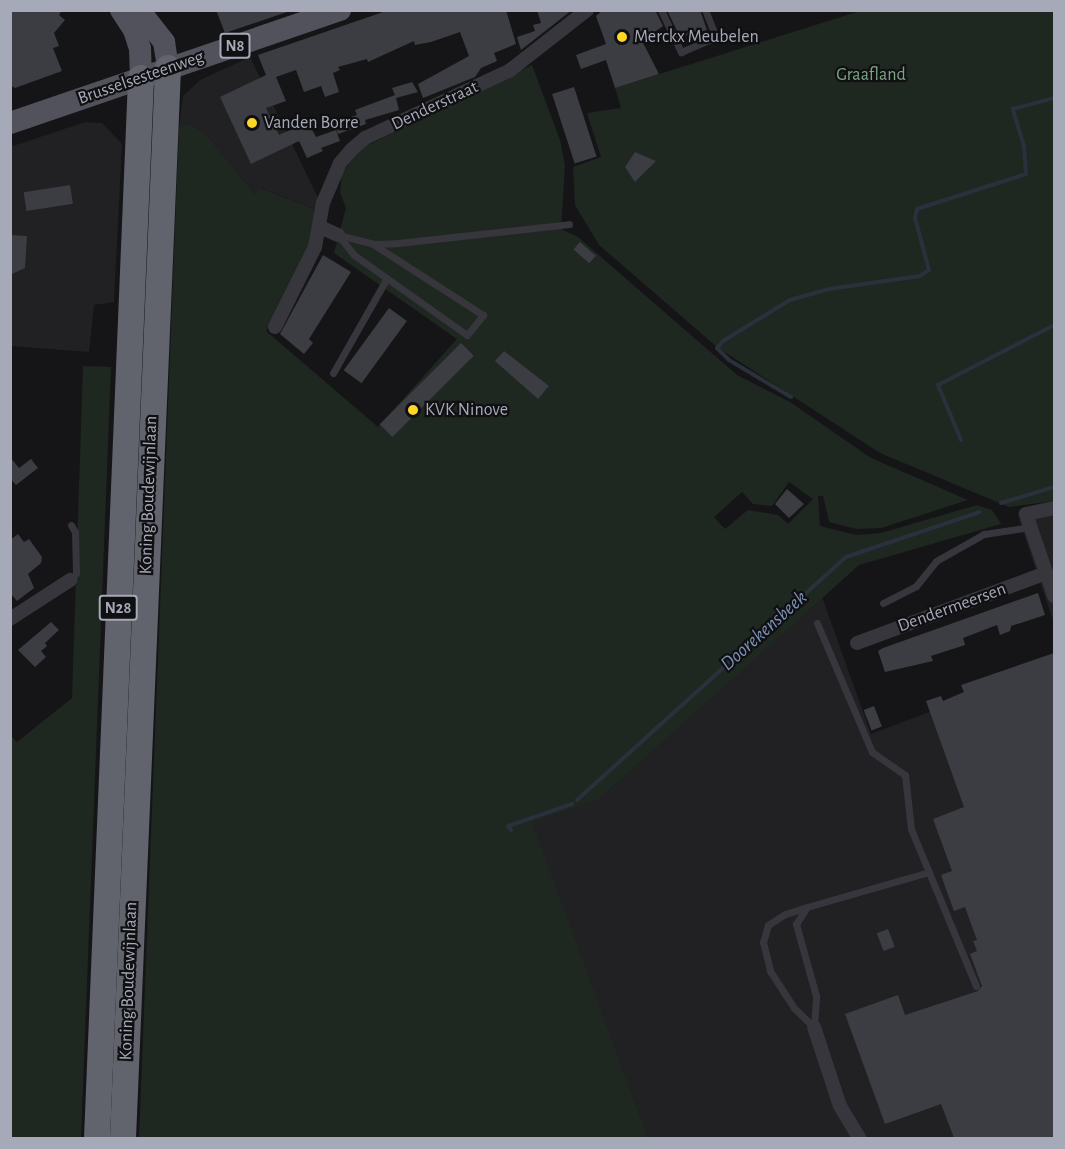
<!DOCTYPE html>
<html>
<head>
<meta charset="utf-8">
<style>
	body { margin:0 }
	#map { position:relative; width:1065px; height:1149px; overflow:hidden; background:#151517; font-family:"Alegreya Sans",sans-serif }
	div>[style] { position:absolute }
	.built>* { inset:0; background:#212124 }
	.green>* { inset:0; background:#1f2721 }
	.stream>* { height:4px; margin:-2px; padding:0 2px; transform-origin:2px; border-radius:2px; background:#2a313c }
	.building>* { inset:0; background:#3c3d42; transform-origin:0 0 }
	.lane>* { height:7px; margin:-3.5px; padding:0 3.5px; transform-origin:3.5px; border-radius:3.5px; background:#36363c }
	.street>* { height:14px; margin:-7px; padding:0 7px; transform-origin:7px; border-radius:7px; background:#36363c }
	.primary>* { height:22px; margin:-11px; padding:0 11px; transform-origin:11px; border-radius:11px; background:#51525b }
	.highway>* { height:26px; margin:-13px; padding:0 13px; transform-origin:13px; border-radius:13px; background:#61636d }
	.dots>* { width:16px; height:16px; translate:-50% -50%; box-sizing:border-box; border:3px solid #101012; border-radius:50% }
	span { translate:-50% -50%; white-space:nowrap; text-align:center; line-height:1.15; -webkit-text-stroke:4.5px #101012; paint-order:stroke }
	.shield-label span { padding:2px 4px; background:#101012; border:2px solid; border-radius:4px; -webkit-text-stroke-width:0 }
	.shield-label { font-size:16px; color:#a6a9b8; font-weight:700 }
	.poi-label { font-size:18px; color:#a6a9b8 }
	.left { translate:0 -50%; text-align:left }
	.park-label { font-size:18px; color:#7ca484 }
	.street-label { font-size:18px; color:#a6a9b8 }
	.water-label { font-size:20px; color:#7b91b5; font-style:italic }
	.frame { position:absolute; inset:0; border:12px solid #a6a9b8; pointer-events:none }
</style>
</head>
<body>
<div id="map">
	<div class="built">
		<div style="clip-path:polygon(250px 57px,320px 202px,319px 211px,261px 188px,255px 194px,205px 133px,188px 123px,179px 127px,183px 96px,200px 80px)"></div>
		<div style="clip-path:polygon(85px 122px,102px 123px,122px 144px,114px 302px,94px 305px,89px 352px,11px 346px,10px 147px)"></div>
		<div style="clip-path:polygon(1054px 513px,1054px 623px,1019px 520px)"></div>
		<div style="clip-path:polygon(822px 597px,871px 734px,1054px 665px,1054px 1138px,648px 1138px,531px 822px,598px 800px)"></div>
	</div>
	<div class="green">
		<div style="clip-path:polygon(860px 11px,1054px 11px,1054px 501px,1009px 507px,880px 453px,717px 347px,599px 245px,575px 205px,573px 167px,601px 157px,587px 113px,621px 108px,615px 88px)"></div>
		<div style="clip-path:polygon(evenodd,532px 65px,560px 140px,565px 165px,561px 229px,578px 237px,737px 375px,790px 402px,871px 458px,968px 500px,881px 528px,857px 529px,829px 522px,823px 496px,818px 496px,820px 526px,856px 535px,881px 533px,977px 505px,992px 510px,1001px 524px,859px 565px,598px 800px,532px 822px,648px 1138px,139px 1138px,179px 127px,188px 123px,205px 133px,255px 194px,260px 188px,319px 211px,310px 243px,266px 331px,378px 427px,457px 339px,334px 253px,346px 208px,340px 192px,342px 174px,358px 150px,532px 65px,789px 482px,813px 499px,788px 524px,778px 515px,748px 510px,725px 529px,714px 517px,742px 492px,753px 504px,772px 506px,789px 482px)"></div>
		<div style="clip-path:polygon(83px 366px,111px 367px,81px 1138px,11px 1138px,10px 735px,17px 742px,72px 698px)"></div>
	</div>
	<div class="stream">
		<div style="left:791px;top:397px;width:72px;rotate:-149.2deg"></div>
		<div style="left:729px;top:360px;width:17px;rotate:-135deg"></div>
		<div style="left:717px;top:348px;width:9px;rotate:-49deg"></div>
		<div style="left:723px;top:341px;width:79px;rotate:-31.5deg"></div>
		<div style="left:790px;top:300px;width:41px;rotate:-15.8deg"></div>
		<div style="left:829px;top:289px;width:92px;rotate:-8.1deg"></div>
		<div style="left:920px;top:276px;width:11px;rotate:-34deg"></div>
		<div style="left:929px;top:270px;width:54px;rotate:-105.1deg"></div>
		<div style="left:915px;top:218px;width:9px;rotate:-77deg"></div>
		<div style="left:917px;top:209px;width:114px;rotate:-17.8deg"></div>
		<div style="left:1026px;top:174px;width:28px;rotate:-94deg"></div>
		<div style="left:1024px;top:146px;width:39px;rotate:-107deg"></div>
		<div style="left:1013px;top:109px;width:42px;rotate:-15deg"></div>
		<div style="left:961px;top:440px;width:60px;rotate:-112.7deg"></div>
		<div style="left:938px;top:385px;width:131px;rotate:-27.3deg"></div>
		<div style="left:1001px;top:503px;width:55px;rotate:-16.8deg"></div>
		<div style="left:577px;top:800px;width:363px;rotate:-42.1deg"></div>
		<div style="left:846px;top:557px;width:141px;rotate:-18.6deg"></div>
		<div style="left:511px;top:830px;width:5px;rotate:-127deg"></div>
		<div style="left:508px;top:826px;width:68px;rotate:-19deg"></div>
	</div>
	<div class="building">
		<div style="clip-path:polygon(10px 10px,62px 10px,59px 15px,65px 20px,54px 33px,59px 46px,53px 48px,62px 71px,15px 88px,10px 85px)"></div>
		<div style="clip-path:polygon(216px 10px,287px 10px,287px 12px,225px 33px)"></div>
		<div style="clip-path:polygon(389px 10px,506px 10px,516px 44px,494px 53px,497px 61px,481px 68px,475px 77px,423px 98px,418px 84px,469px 56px,460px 32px,431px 42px,415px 45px,414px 41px,368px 62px,367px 59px,338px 67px,340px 70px,333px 73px,339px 92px,325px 97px,321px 86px,304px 92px,296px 70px,276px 77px,286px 101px,266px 108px,279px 135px,308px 122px,316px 137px,336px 130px,340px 141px,321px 148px,323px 151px,307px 158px,299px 141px,251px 164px,220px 97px,266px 75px,258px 55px)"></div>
		<div style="clip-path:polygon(537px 10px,572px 10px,521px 50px,517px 37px,535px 31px,533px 25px,541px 23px)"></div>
		<div style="clip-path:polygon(603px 10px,655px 10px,663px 26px,642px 41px,659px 74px,615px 88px,606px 60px,581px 69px,576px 55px,606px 44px,596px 16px)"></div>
		<div style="clip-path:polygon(667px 10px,700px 10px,707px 30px,680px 37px)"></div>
		<div style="clip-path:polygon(412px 82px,418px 92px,396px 98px,399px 110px,365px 120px,366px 124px,338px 134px,334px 122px,357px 115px,355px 110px,395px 95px,392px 88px)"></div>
		<div style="left:574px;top:87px;width:73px;height:23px;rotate:72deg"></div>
		<div style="clip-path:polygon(635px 152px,656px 161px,635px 182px,625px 167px)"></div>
		<div style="left:70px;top:185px;width:19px;height:47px;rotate:81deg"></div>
		<div style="clip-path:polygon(10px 235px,27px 236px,25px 268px,10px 275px)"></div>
		<div style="left:580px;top:242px;width:21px;height:10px;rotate:41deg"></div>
		<div style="clip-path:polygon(323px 255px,351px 272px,309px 339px,313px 343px,304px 354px,280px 334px)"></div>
		<div style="left:389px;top:308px;width:22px;height:77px;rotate:36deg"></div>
		<div style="left:461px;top:343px;width:18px;height:115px;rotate:45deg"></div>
		<div style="clip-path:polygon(504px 351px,549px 386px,538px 399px,495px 361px)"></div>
		<div style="clip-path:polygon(10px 457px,19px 468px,31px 459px,38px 468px,16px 485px,10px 478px)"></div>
		<div style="clip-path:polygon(787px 489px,804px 504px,789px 518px,775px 504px)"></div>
		<div style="clip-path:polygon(18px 534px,24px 542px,29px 539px,42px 557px,41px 563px,28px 574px,34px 588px,17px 601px,10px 593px,10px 540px)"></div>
		<div style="clip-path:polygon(1038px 593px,1045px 615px,1011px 626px,1010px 631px,1000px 635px,997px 625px,963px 638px,965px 645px,931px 656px,933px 661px,885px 672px,878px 651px,883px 648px)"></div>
		<div style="clip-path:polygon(51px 622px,59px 630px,45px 643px,47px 646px,41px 651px,46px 657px,35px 667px,18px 650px)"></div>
		<div style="clip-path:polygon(1054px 653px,1054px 1138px,954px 1138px,941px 1104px,885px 1124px,845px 1014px,898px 995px,905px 1015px,978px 991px,982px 986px,970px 954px,977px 951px,973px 941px,977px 940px,965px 907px,954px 911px,941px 875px,952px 871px,933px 819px,964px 807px,926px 701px,941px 696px,943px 701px,964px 692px,961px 685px)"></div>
		<div style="left:874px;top:706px;width:22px;height:11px;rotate:69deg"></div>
		<div style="left:888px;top:929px;width:19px;height:12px;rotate:69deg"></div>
	</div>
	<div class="lane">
		<div style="left:661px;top:10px;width:47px;rotate:64.5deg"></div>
		<div style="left:681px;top:52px;width:38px;rotate:-23deg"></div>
		<div style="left:716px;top:37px;width:29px;rotate:-112deg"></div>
		<div style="left:338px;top:235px;width:26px;rotate:51deg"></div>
		<div style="left:354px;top:255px;width:138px;rotate:35.3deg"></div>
		<div style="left:467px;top:335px;width:26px;rotate:-51deg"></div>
		<div style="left:483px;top:315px;width:131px;rotate:-147.2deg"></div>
		<div style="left:338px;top:235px;width:36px;rotate:14deg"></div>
		<div style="left:373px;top:244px;width:25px;rotate:-2deg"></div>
		<div style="left:398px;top:243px;width:172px;rotate:-6.3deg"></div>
		<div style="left:333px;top:373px;width:109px;rotate:-60.4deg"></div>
		<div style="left:70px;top:580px;width:9px;rotate:-49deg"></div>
		<div style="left:76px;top:573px;width:41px;rotate:-91.4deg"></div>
		<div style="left:75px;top:532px;width:8px;rotate:-120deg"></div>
		<div style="left:883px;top:603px;width:37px;rotate:-27deg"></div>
		<div style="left:916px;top:586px;width:32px;rotate:-51deg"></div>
		<div style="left:936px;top:561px;width:55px;rotate:-29.4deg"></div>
		<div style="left:984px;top:534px;width:48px;rotate:-8.5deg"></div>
		<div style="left:817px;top:623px;width:140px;rotate:66.9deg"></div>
		<div style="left:872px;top:752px;width:40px;rotate:34.9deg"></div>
		<div style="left:905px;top:775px;width:54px;rotate:83.7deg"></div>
		<div style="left:911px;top:829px;width:170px;rotate:67.5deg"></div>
		<div style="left:807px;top:907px;width:23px;rotate:162deg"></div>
		<div style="left:785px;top:914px;width:20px;rotate:147deg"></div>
		<div style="left:768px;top:925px;width:18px;rotate:106deg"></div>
		<div style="left:763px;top:942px;width:30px;rotate:76deg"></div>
		<div style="left:770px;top:971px;width:44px;rotate:57deg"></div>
		<div style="left:794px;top:1008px;width:28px;rotate:44deg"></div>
		<div style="left:814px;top:1027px;width:31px;rotate:-86deg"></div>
		<div style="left:816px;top:996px;width:75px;rotate:-105.5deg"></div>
		<div style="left:796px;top:924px;width:20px;rotate:-57deg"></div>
		<div style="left:807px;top:907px;width:127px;rotate:-16deg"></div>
	</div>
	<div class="street">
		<div style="left:320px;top:227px;width:20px;rotate:24deg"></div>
		<div style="left:275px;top:327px;width:89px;rotate:-63.4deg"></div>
		<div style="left:315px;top:247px;width:45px;rotate:-79.7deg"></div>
		<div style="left:323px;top:203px;width:43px;rotate:-67deg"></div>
		<div style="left:340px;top:163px;width:18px;rotate:-49deg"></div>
		<div style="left:352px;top:149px;width:17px;rotate:-40deg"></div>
		<div style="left:365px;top:138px;width:159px;rotate:-25deg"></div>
		<div style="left:509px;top:71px;width:99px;rotate:-38deg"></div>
		<div style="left:1054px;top:508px;width:29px;rotate:168deg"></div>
		<div style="left:1026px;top:514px;width:87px;rotate:71.1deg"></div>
		<div style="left:10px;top:619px;width:72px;rotate:-33deg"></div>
		<div style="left:857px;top:643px;width:202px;rotate:-20.3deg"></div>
		<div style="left:814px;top:1027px;width:83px;rotate:71.8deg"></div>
		<div style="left:840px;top:1106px;width:37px;rotate:59deg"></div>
	</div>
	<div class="primary">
		<div style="left:121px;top:10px;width:24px;rotate:57deg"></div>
		<div style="left:134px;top:30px;width:20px;rotate:72deg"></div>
		<div style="left:140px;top:49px;width:29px;rotate:88deg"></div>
		<div style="left:139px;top:10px;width:41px;rotate:52deg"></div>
		<div style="left:164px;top:42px;width:26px;rotate:81deg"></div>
		<div style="left:10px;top:123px;width:349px;rotate:-18.9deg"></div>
	</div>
	<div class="highway">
		<div style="left:97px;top:1138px;width:1061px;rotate:-87.62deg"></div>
		<div style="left:123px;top:1138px;width:1071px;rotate:-87.59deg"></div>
	</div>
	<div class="dots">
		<div style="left:622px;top:37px;background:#fdd627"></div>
		<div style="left:252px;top:123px;background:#fdd627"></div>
		<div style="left:413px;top:410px;background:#fdd627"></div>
	</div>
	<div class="shield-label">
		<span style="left:235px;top:46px">N8</span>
		<span style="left:118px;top:608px">N28</span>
	</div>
	<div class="poi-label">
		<span class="left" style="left:634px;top:37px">Merckx Meubelen</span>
		<span class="left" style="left:264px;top:123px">Vanden Borre</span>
		<span class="left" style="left:425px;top:410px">KVK Ninove</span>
	</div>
	<div class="park-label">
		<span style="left:871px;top:75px">Graafland</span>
	</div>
	<div class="street-label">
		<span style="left:141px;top:78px;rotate:-19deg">Brusselsesteenweg</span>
		<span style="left:435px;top:106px;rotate:-25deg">Denderstraat</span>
		<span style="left:149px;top:495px;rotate:-88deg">Koning Boudewijnlaan</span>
		<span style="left:952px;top:608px;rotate:-20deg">Dendermeersen</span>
		<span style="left:129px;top:981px;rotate:-88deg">Koning Boudewijnlaan</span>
	</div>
	<div class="water-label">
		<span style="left:764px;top:631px;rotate:-42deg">Doorekensbeek</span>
	</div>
	<div class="frame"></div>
</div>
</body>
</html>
